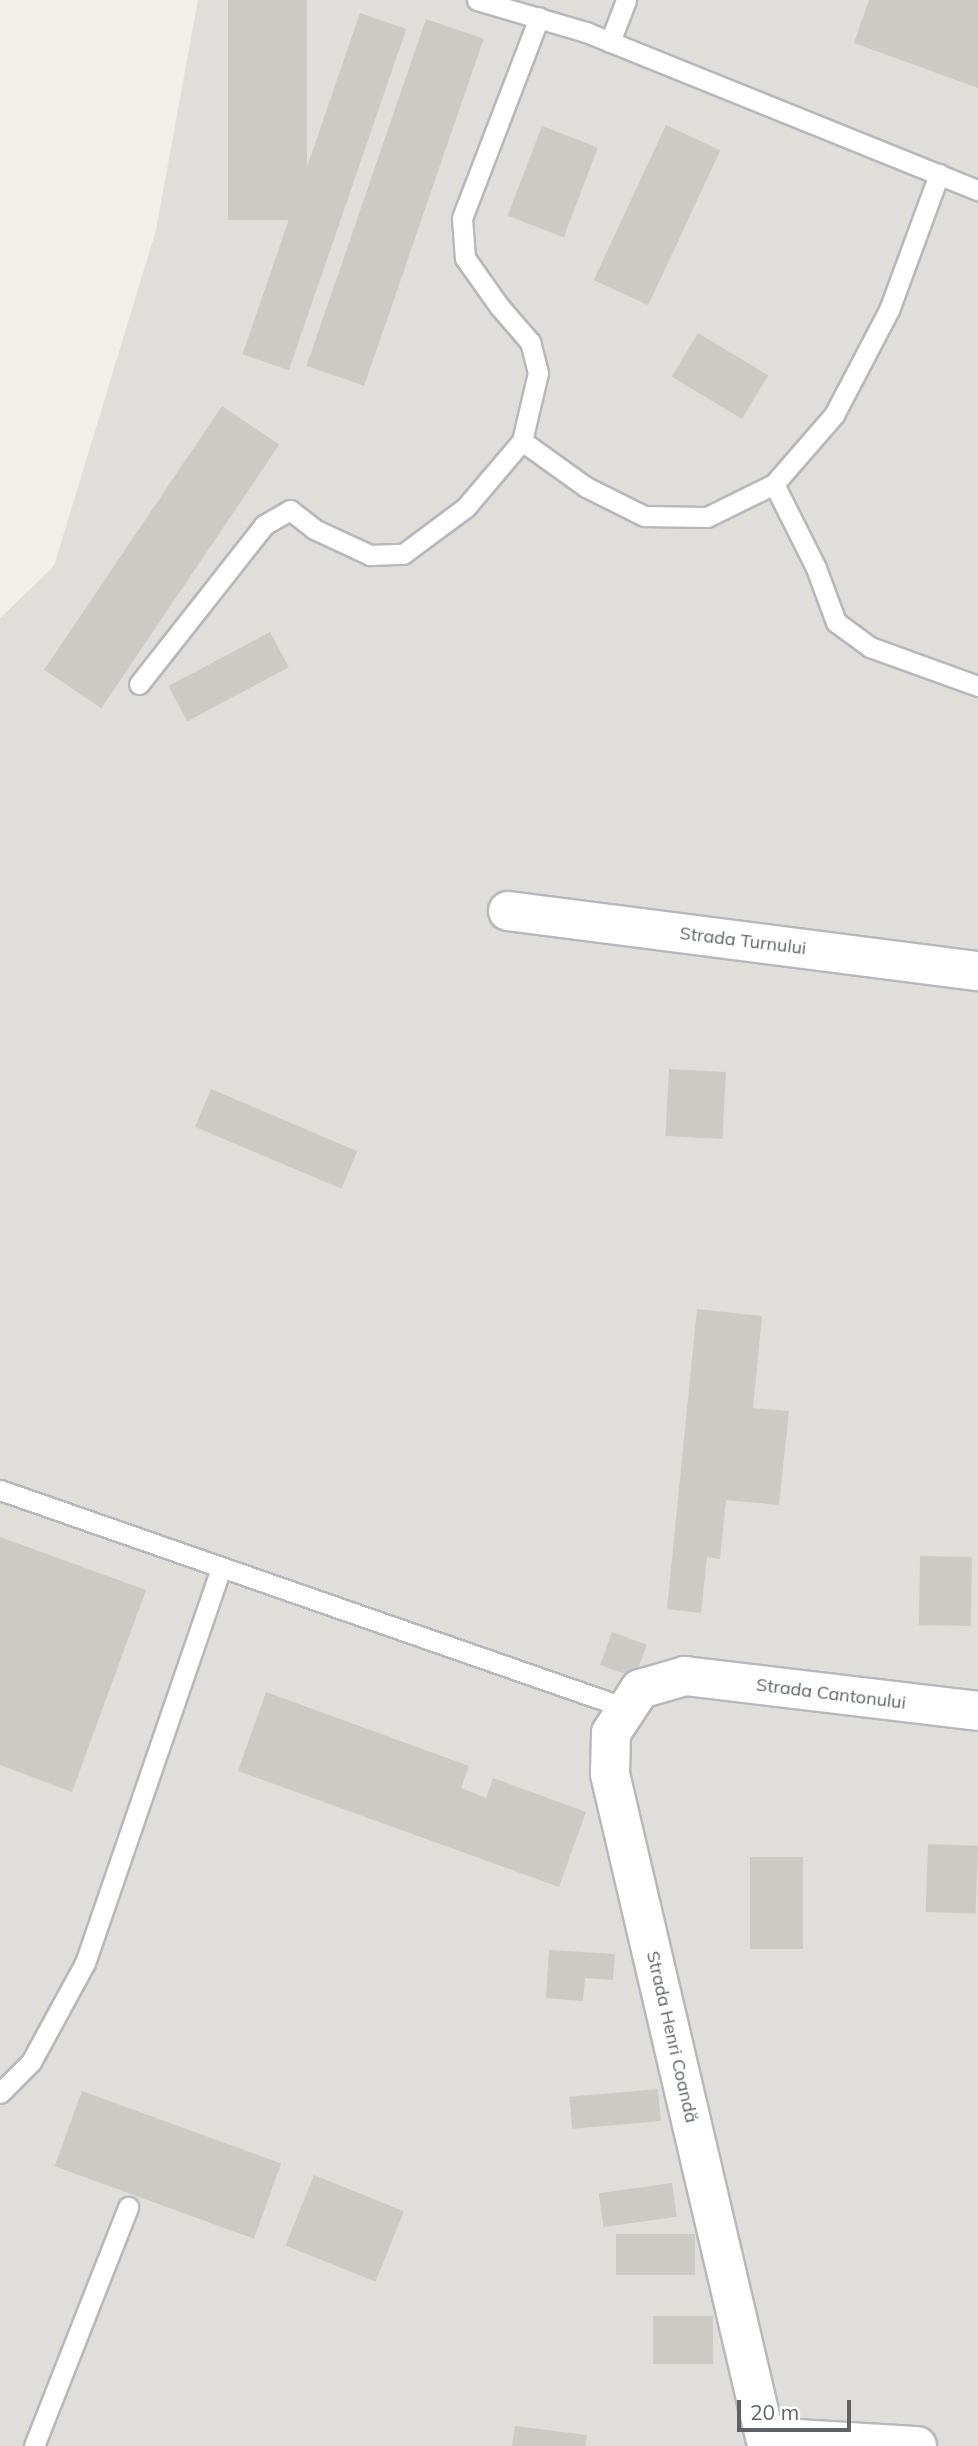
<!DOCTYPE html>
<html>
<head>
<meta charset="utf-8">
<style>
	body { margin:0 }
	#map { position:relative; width:978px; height:2446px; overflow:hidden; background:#f1efe8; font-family:Mulish,sans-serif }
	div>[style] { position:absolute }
	.industrial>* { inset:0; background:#e0deda }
	.building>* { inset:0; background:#cccac5; transform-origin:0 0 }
	.roads { filter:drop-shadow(2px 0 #b5b8bc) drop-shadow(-2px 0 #b5b8bc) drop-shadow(0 2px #b5b8bc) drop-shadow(0 -2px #b5b8bc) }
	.lane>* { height:19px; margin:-9.5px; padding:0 9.5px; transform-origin:9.5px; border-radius:9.5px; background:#fff }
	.street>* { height:38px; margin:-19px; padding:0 19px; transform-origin:19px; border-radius:19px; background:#fff }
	span { translate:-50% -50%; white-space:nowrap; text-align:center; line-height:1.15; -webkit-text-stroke:5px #fff; paint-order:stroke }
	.street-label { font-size:18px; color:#5f6368 }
	.scale { position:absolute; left:737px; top:2400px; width:114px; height:32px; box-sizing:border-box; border:4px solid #5f6368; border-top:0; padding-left:9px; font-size:21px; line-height:24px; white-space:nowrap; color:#5f6368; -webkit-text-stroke:5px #fff; paint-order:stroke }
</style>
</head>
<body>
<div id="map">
	<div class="industrial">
		<div style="clip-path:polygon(198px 0,978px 0,978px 2446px,0 2446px,0 618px,54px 566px,156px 230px)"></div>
	</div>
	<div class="building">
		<div style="left:228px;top:0;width:79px;height:220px"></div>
		<div style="clip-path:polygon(869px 0,978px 0,978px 88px,854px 43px)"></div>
		<div style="left:360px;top:13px;width:49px;height:361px;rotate:19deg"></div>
		<div style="left:426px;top:19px;width:61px;height:367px;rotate:19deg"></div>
		<div style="left:666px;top:125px;width:60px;height:171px;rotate:25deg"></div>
		<div style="left:542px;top:126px;width:60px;height:96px;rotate:21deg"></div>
		<div style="left:698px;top:333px;width:82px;height:51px;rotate:31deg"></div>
		<div style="left:222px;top:406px;width:69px;height:318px;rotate:34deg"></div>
		<div style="left:270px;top:632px;width:40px;height:115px;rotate:62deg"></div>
		<div style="left:669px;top:1069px;width:57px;height:67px;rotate:3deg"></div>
		<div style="left:211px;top:1089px;width:159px;height:41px;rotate:23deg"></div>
		<div style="clip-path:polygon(697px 1309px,762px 1316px,753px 1408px,789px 1411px,779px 1505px,726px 1500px,720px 1559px,707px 1557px,701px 1613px,667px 1609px)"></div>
		<div style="clip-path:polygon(0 1537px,146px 1590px,72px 1792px,0 1765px)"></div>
		<div style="left:920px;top:1556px;width:52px;height:69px;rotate:1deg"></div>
		<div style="left:612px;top:1632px;width:37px;height:35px;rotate:20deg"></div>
		<div style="clip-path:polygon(266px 1692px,469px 1766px,461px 1788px,486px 1798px,493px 1778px,586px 1812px,559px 1887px,238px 1771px)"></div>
		<div style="left:928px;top:1844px;width:50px;height:68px;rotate:2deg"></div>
		<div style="left:750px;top:1857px;width:53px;height:92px"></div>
		<div style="clip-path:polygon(549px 1950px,615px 1954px,613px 1980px,585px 1978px,583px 2001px,546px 1998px)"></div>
		<div style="left:658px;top:2089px;width:32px;height:89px;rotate:85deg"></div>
		<div style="left:82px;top:2091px;width:212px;height:80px;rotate:20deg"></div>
		<div style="left:314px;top:2175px;width:97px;height:76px;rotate:22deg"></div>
		<div style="left:672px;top:2183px;width:34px;height:74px;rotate:82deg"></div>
		<div style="left:616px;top:2234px;width:79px;height:41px"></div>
		<div style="left:653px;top:2316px;width:60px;height:48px"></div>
		<div style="clip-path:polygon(515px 2426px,587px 2435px,585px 2446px,512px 2446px)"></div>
	</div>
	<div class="roads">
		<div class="lane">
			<div style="left:477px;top:0;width:114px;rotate:16.4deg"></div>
			<div style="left:586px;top:32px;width:423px;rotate:22deg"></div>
			<div style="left:610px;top:42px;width:45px;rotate:-69.1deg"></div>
			<div style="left:522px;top:441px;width:79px;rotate:35.7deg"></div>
			<div style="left:586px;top:487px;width:65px;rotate:26.6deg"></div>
			<div style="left:644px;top:516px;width:63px;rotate:0.9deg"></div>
			<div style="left:707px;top:517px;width:75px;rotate:-26.2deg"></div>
			<div style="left:774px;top:484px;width:91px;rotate:-49deg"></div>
			<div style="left:834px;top:415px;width:119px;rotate:-62.4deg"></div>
			<div style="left:889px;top:310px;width:145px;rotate:-69.8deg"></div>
			<div style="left:774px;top:484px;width:94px;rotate:63.4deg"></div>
			<div style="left:816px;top:568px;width:58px;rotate:69.7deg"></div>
			<div style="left:836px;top:622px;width:42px;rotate:36.3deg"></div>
			<div style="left:870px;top:647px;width:115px;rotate:19.9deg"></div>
			<div style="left:139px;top:684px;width:202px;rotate:-51.8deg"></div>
			<div style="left:264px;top:525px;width:30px;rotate:-30deg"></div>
			<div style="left:290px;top:510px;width:31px;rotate:38deg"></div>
			<div style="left:314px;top:529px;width:62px;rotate:24.9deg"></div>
			<div style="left:370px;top:555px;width:33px;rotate:-2deg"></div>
			<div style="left:403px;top:554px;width:79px;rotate:-36.7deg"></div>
			<div style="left:466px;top:507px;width:87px;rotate:-49.7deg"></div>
			<div style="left:522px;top:441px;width:70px;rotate:-76.8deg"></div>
			<div style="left:538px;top:373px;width:32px;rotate:-104deg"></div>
			<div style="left:530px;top:342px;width:48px;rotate:-130.7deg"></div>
			<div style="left:499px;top:306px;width:59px;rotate:-125.3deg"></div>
			<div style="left:465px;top:258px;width:40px;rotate:-94.3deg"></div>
			<div style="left:462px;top:218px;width:215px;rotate:-69deg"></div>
			<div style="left:0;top:1490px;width:663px;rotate:19.2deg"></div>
			<div style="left:0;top:2093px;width:44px;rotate:-45deg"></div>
			<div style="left:31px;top:2062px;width:113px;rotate:-61.4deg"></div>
			<div style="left:85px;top:1963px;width:417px;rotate:-71deg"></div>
			<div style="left:34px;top:2446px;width:257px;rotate:-68.5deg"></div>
		</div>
		<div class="street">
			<div style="left:508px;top:911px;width:474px;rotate:7.3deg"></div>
			<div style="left:917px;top:2446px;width:152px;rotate:-176.6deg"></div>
			<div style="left:765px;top:2437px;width:681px;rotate:-103.16deg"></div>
			<div style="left:610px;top:1774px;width:41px;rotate:-88.6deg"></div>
			<div style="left:611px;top:1733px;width:53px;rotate:-56.6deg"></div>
			<div style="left:640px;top:1689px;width:47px;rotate:-16.1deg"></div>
			<div style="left:685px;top:1676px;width:295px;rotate:6.8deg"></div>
		</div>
	</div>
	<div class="street-label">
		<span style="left:743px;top:941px;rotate:7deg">Strada Turnului</span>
		<span style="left:831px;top:1694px;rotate:7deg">Strada Cantonului</span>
		<span style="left:672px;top:2037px;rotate:77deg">Strada Henri Coandă</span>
	</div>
	<div class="scale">20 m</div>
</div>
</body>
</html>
